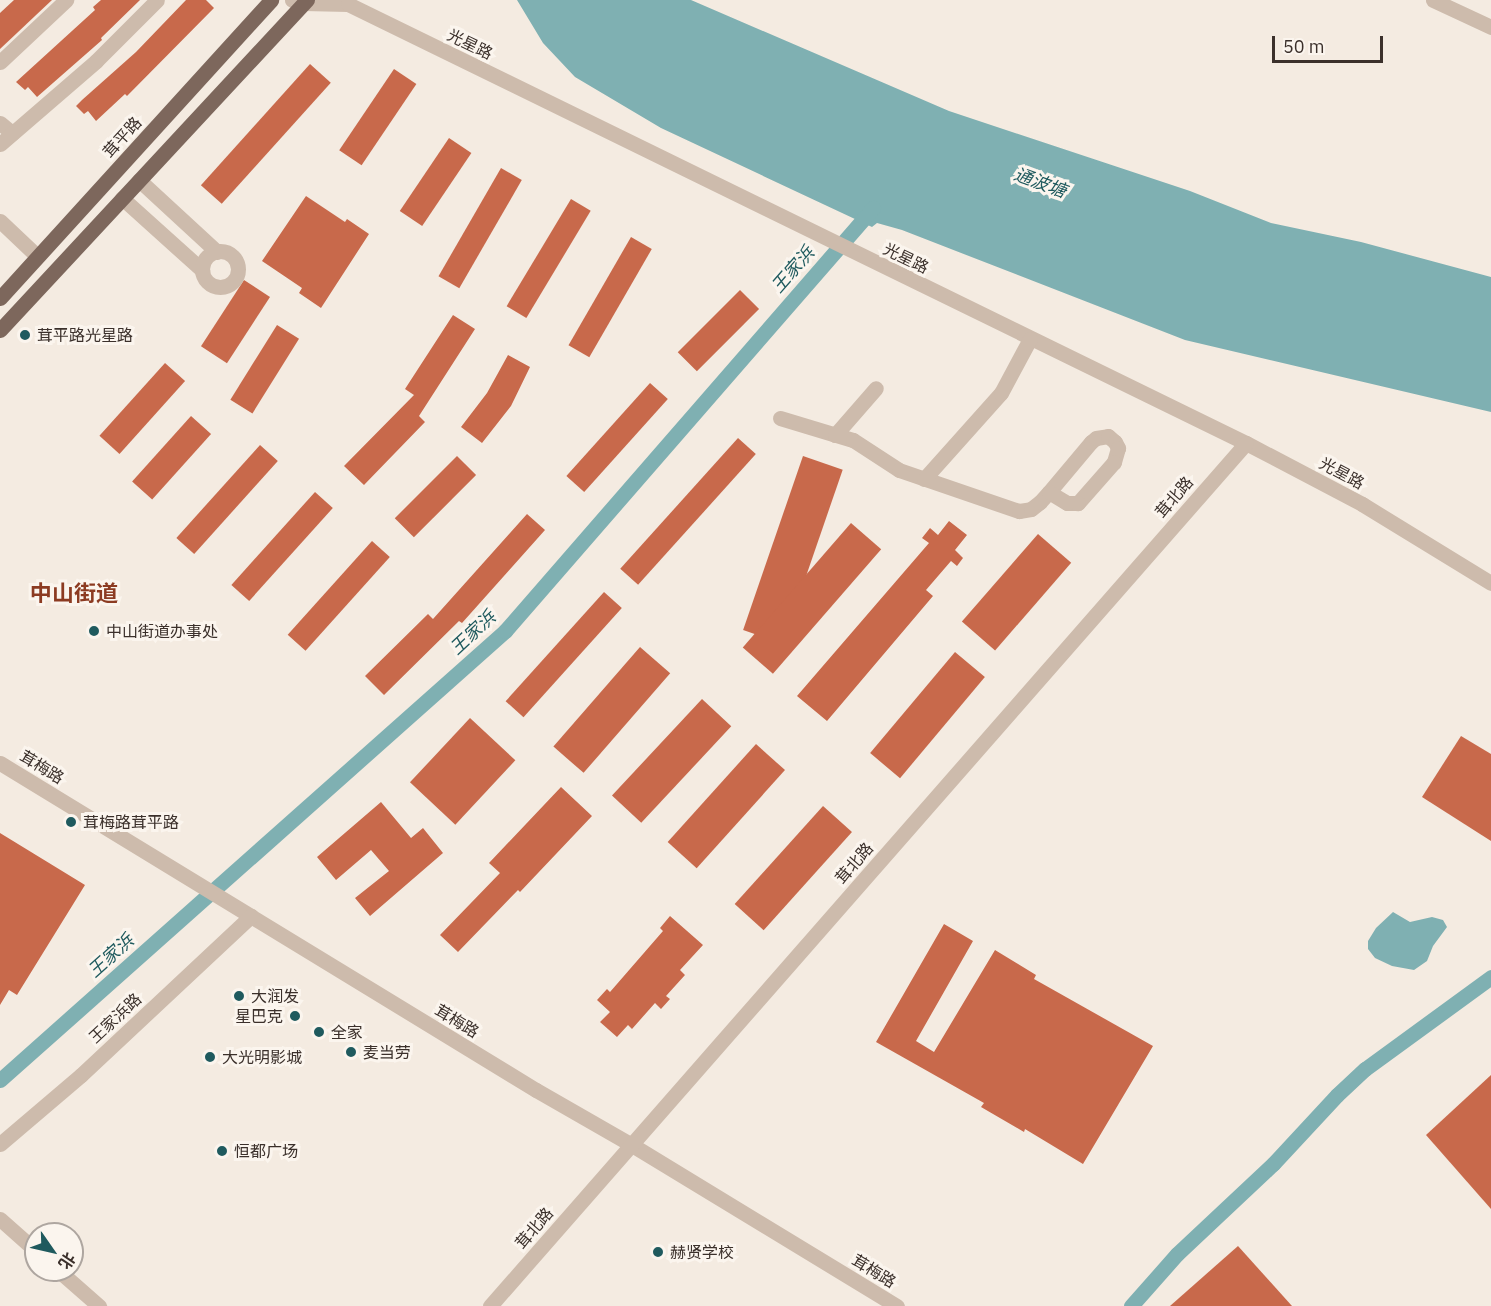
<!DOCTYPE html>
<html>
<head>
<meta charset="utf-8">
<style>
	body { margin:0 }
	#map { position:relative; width:1491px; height:1306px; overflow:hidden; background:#f4ebe1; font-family:"IBM Plex Sans","Noto Sans SC",sans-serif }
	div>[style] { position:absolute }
	.water>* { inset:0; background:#7fb0b2 }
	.canal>* { height:15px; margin:-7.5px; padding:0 7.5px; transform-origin:7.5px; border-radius:7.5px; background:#7fb0b2 }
	.building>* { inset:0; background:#c8694b; transform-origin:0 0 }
	.minor>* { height:15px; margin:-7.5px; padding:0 7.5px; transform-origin:7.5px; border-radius:7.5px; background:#cdbbac }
	.minor>.ring { margin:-7.5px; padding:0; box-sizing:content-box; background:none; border:15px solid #cdbbac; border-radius:50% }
	.major>* { height:15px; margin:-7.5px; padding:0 7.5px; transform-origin:7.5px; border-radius:7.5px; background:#7d675c }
	.dots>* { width:16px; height:16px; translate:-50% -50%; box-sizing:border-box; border:3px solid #fbf5ee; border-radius:50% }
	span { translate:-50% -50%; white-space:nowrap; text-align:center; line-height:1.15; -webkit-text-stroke:6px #fbf5ee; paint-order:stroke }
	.street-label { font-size:16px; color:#3b302b }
	.poi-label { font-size:16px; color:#3b302b }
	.left { translate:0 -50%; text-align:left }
	.right { translate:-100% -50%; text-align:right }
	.water-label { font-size:18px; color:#1f5a5e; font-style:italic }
	.district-label { font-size:22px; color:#8c3b22; font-weight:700 }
	.north { position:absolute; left:24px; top:1222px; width:60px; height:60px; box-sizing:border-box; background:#fbf5ee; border:2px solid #aea6a0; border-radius:50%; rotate:124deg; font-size:16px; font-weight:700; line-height:24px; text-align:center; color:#3b302b }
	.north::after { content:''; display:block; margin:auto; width:21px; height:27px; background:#1f5a5e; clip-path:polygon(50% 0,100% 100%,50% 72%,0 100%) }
	.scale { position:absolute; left:1272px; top:36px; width:111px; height:27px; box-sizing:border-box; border:3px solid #3b302b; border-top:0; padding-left:8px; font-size:18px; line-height:21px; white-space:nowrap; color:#3b302b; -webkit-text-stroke:4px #fbf5ee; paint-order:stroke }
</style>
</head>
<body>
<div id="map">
	<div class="water">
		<div style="clip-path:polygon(517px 0,691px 0,949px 111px,1190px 191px,1271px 223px,1361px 242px,1491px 277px,1491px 412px,1185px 340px,902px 230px,877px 223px,872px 227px,661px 128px,575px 77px,543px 43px)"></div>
		<div style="clip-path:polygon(1393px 912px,1410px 922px,1432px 917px,1443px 920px,1447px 927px,1433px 946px,1427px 961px,1414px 970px,1392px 966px,1375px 958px,1368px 949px,1368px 941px,1376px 928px)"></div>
	</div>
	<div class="canal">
		<div style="left:0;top:1080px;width:676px;rotate:-41.64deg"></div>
		<div style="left:505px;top:631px;width:561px;rotate:-48.98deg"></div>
		<div style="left:1131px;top:1306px;width:69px;rotate:-48.5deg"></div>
		<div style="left:1177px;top:1254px;width:132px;rotate:-43.2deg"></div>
		<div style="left:1273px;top:1164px;width:94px;rotate:-47.2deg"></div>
		<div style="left:1337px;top:1095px;width:38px;rotate:-43deg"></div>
		<div style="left:1365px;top:1069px;width:156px;rotate:-36.1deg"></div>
	</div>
	<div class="building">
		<div style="clip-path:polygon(14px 0,52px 0,0 49px,0 13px)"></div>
		<div style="clip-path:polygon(101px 0,140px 0,101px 38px,102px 40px,37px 97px,28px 87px,25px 90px,16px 82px,95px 10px,93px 7px)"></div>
		<div style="clip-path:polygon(186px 0,206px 0,214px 8px,127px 96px,125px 94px,96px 121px,88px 111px,84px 114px,76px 106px,82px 100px,136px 52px)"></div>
		<div style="left:310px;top:64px;width:28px;height:163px;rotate:42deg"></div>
		<div style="left:394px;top:69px;width:27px;height:98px;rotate:34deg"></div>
		<div style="left:449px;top:138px;width:27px;height:88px;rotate:34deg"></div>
		<div style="left:501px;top:168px;width:24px;height:125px;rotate:30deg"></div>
		<div style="clip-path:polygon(306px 196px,345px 222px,347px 219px,369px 234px,321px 308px,299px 293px,302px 288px,262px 261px)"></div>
		<div style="left:571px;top:199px;width:23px;height:125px;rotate:31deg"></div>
		<div style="left:631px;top:237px;width:24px;height:125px;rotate:30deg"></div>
		<div style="left:244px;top:280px;width:31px;height:79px;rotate:33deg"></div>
		<div style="left:740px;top:290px;width:27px;height:88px;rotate:45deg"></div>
		<div style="clip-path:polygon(453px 315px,475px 329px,419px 416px,425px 422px,364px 485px,344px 466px,414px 395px,405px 389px)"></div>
		<div style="left:277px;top:325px;width:26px;height:88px;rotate:32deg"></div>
		<div style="clip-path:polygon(508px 355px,530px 367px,511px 406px,482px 443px,461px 427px,487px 393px)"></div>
		<div style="left:165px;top:363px;width:27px;height:98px;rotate:42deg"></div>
		<div style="left:650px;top:383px;width:24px;height:125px;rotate:42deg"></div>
		<div style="left:191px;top:416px;width:27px;height:88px;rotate:42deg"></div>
		<div style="left:738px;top:438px;width:24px;height:176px;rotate:42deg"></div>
		<div style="left:260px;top:445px;width:24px;height:125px;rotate:42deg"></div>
		<div style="left:457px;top:456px;width:27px;height:88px;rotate:45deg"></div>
		<div style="left:803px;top:456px;width:42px;height:184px;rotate:19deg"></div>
		<div style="left:315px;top:492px;width:24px;height:125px;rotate:42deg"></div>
		<div style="clip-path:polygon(527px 514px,545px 530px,462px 623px,459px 621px,384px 695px,365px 676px,428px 614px,433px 619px)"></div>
		<div style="clip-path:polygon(949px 521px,967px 535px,955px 550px,963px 558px,957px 566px,951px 561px,926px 590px,933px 596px,827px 721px,797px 696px,929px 543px,922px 538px,930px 528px,938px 535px)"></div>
		<div style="left:851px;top:523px;width:40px;height:165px;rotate:41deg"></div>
		<div style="left:1038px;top:534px;width:44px;height:116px;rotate:41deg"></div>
		<div style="left:372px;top:541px;width:24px;height:126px;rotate:42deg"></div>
		<div style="left:604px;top:592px;width:24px;height:147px;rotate:42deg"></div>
		<div style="left:640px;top:647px;width:40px;height:132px;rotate:41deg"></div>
		<div style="left:955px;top:652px;width:39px;height:132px;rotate:40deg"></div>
		<div style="left:702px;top:699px;width:40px;height:132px;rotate:43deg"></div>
		<div style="left:470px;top:718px;width:62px;height:88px;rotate:43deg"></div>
		<div style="clip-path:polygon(1461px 736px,1491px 754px,1491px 841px,1422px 797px)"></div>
		<div style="left:756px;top:744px;width:39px;height:132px;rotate:42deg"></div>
		<div style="clip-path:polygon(561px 787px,592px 816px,520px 892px,518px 890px,458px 952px,440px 935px,500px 873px,489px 863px)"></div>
		<div style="clip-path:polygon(381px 802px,411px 838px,423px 828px,443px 853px,370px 916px,355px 898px,389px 871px,371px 850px,336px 880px,317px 857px)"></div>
		<div style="left:823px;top:806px;width:39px;height:132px;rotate:42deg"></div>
		<div style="clip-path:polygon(0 833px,85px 885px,17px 995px,9px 990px,0 1005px)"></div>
		<div style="clip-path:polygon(670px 916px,703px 945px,680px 970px,685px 975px,666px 996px,670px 999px,661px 1009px,655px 1003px,632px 1029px,628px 1025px,617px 1037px,600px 1022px,610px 1012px,597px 1000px,607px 989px,610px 992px,663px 931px,660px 928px)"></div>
		<div style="clip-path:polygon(944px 924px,973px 941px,916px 1041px,934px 1052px,995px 950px,1036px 975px,1034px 979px,1153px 1046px,1083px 1164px,1025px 1129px,1024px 1132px,981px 1107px,984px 1103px,876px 1042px)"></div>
		<div style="clip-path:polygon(1491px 1075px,1491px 1209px,1426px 1135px)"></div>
		<div style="clip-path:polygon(1238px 1246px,1292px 1306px,1170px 1306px)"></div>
	</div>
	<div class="minor">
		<div style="left:292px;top:0;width:11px;rotate:15deg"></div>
		<div style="left:303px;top:3px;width:45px;rotate:1.3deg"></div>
		<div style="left:348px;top:4px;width:1000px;rotate:26.05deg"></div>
		<div style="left:1246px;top:443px;width:131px;rotate:27.7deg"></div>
		<div style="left:1362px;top:504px;width:151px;rotate:31.5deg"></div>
		<div style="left:1433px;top:0;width:64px;rotate:25deg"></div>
		<div style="left:0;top:62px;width:91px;rotate:-43.2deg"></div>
		<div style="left:0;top:123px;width:16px;rotate:40deg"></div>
		<div style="left:0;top:144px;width:127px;rotate:-40.8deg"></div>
		<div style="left:96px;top:61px;width:86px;rotate:-45deg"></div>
		<div style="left:139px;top:180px;width:106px;rotate:42.7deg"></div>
		<div style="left:122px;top:198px;width:108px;rotate:42deg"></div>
		<div style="left:0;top:221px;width:51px;rotate:43.4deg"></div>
		<div class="ring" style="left:202px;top:251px;width:21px;height:21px"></div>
		<div style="left:780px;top:418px;width:76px;rotate:16.8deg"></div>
		<div style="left:853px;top:440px;width:55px;rotate:33.1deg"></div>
		<div style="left:899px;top:470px;width:127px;rotate:18.9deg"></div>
		<div style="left:1019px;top:511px;width:12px;rotate:-9deg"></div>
		<div style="left:1031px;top:509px;width:11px;rotate:-38deg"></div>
		<div style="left:1040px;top:502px;width:13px;rotate:-48deg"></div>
		<div style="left:1049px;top:492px;width:65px;rotate:-50deg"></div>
		<div style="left:1091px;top:442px;width:6px;rotate:-39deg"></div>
		<div style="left:1096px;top:438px;width:12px;rotate:-9deg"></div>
		<div style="left:1108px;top:436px;width:9px;rotate:41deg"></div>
		<div style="left:1115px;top:442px;width:7px;rotate:63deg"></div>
		<div style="left:1118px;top:448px;width:15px;rotate:106deg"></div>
		<div style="left:1114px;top:462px;width:55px;rotate:131.3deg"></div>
		<div style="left:1078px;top:503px;width:11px;rotate:180deg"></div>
		<div style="left:1067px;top:503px;width:21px;rotate:-149deg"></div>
		<div style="left:835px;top:435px;width:62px;rotate:-48.9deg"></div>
		<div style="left:924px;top:479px;width:115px;rotate:-48.2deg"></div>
		<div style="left:1001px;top:393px;width:61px;rotate:-61.8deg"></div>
		<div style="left:0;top:763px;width:628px;rotate:31.39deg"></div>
		<div style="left:536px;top:1090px;width:111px;rotate:29.8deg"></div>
		<div style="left:632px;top:1145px;width:310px;rotate:31.3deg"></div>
		<div style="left:0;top:1144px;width:106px;rotate:-40.4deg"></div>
		<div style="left:81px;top:1075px;width:233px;rotate:-43.1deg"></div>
		<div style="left:0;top:1219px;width:48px;rotate:41.6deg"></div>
		<div style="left:58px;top:1270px;width:55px;rotate:41.3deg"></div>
		<div style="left:490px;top:1306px;width:1147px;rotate:-48.78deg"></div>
	</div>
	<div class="major">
		<div style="left:0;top:298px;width:403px;rotate:-47.7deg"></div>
		<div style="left:0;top:330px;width:451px;rotate:-47.1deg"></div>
	</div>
	<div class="dots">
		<div style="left:25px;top:335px;background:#1f5a5e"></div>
		<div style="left:94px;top:631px;background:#1f5a5e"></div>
		<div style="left:71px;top:822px;background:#1f5a5e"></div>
		<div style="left:239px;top:996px;background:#1f5a5e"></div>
		<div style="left:295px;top:1016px;background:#1f5a5e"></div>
		<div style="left:319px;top:1032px;background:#1f5a5e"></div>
		<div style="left:351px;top:1052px;background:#1f5a5e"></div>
		<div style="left:210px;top:1057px;background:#1f5a5e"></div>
		<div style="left:222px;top:1151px;background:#1f5a5e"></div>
		<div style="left:658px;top:1252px;background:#1f5a5e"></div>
	</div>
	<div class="street-label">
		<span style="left:470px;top:44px;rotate:26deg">光星路</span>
		<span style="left:122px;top:137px;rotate:-48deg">茸平路</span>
		<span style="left:906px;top:258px;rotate:26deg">光星路</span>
		<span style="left:1342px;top:473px;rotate:28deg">光星路</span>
		<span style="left:1174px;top:497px;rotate:-49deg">茸北路</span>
		<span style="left:42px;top:767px;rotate:31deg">茸梅路</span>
		<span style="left:854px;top:863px;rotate:-49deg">茸北路</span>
		<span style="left:115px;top:1018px;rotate:-43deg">王家浜路</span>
		<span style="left:457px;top:1021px;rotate:31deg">茸梅路</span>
		<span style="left:534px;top:1228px;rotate:-49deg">茸北路</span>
		<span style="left:874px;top:1271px;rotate:31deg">茸梅路</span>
	</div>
	<div class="poi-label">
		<span class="left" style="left:37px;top:335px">茸平路光星路</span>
		<span class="left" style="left:106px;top:631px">中山街道办事处</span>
		<span class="left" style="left:83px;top:822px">茸梅路茸平路</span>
		<span class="left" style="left:251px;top:996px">大润发</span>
		<span class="right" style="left:283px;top:1016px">星巴克</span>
		<span class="left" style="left:331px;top:1032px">全家</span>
		<span class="left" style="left:363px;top:1052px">麦当劳</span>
		<span class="left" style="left:222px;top:1057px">大光明影城</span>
		<span class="left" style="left:234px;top:1151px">恒都广场</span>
		<span class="left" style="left:670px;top:1252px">赫贤学校</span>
	</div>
	<div class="water-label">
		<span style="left:1040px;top:183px;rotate:20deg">通波塘</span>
		<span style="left:793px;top:270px;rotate:-49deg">王家浜</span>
		<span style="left:473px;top:633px;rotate:-43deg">王家浜</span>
		<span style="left:111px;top:956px;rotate:-42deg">王家浜</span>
	</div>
	<div class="district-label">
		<span style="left:74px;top:593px">中山街道</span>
	</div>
	<div class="north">北</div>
	<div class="scale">50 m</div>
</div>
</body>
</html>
